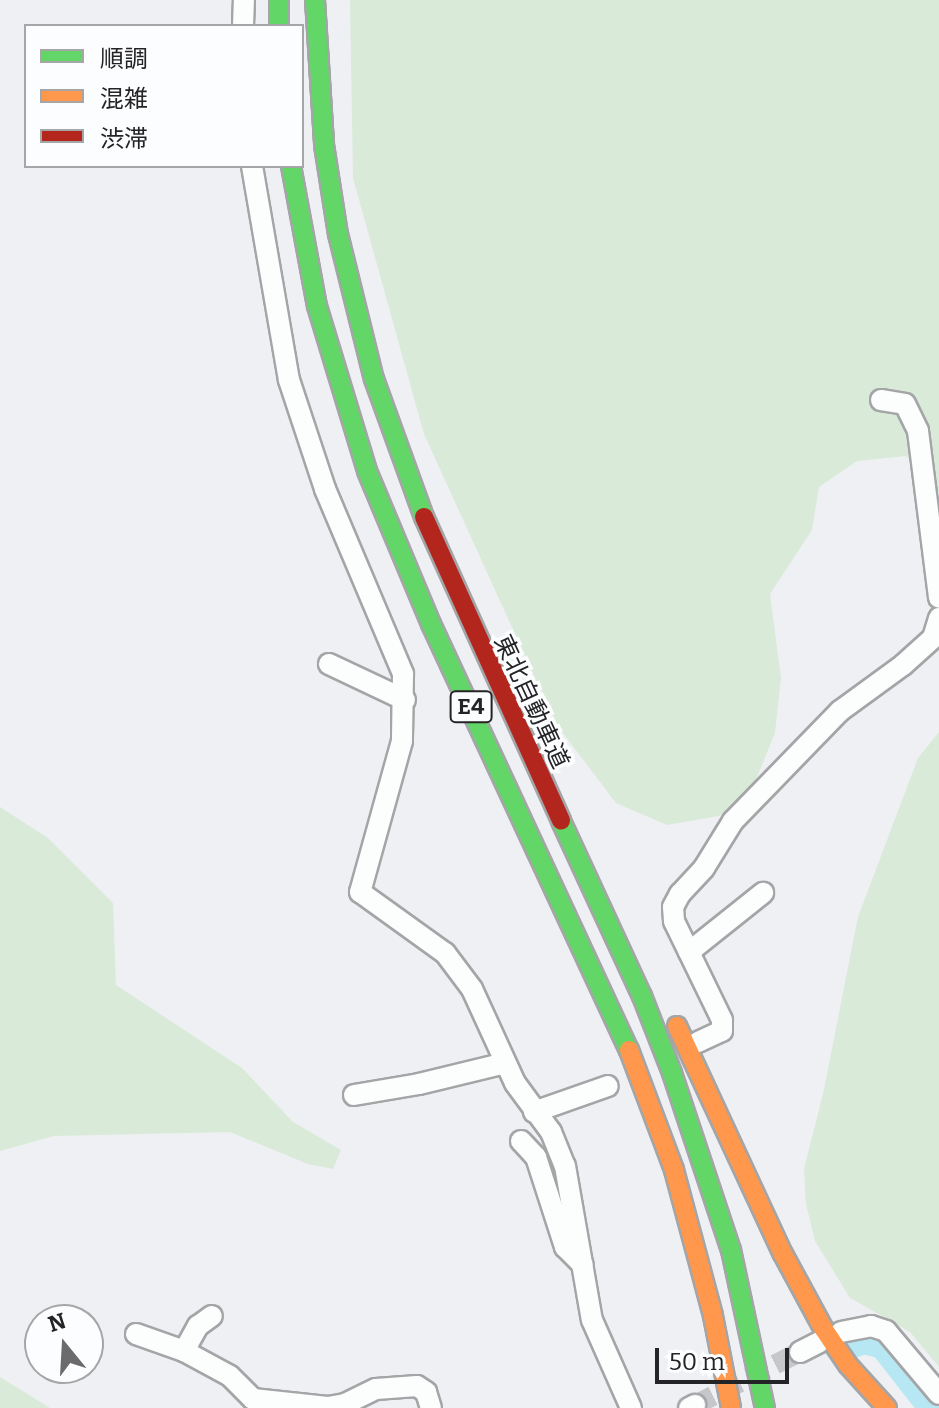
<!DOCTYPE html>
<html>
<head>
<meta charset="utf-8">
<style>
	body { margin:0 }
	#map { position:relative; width:939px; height:1408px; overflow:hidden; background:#eef0f3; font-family:Bitter,"Noto Sans JP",serif }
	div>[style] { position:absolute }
	.green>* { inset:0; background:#daead8 }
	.river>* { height:32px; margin:-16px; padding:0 16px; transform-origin:16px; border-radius:16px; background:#b7e7f2 }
	.street-tunnel>* { height:20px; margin-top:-10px; transform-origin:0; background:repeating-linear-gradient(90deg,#c6c7ca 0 20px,transparent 0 30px) }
	.roads { filter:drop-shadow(2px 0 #a4a5a7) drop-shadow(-2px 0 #a4a5a7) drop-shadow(0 2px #a4a5a7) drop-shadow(0 -2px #a4a5a7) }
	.street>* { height:20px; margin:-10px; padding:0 10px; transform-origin:10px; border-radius:10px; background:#fcfdfd }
	.fast>* { height:18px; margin:-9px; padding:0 9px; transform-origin:9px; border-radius:9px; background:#63d668 }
	.slow>* { height:18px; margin:-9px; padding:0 9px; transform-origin:9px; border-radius:9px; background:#ff974d }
	.jam>* { height:18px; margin:-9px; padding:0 9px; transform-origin:9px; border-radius:9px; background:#b3261e }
	span { translate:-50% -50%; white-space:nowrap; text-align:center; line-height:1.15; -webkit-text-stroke:7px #fcfdfe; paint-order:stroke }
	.shield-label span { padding:2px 6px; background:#fcfdfe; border:2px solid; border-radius:6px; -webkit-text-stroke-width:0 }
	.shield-label { font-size:22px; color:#242426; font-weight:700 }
	.street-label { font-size:24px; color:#242426 }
	.legend { position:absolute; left:24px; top:24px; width:280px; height:144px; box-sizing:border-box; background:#fcfdfe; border:2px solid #a6a6a8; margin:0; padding:10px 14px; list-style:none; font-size:24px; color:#242426 }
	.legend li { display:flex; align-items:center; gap:16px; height:40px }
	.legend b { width:40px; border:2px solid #a6a6a8 }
	.north { position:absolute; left:24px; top:1304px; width:80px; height:80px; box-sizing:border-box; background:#fcfdfe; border:2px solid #a6a6a8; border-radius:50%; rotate:342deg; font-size:22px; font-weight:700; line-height:32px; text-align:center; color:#242426 }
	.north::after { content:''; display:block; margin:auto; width:28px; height:36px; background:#6b6b6e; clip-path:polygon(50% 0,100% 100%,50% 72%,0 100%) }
	.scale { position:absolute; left:655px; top:1348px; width:134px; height:36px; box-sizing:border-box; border:4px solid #242426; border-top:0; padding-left:10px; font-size:24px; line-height:28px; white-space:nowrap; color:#242426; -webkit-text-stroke:6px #fcfdfe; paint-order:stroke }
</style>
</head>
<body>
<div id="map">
	<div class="green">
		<div style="clip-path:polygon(350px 0,939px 0,939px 493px,906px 456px,857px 461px,819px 487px,812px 530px,770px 594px,781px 678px,775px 733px,753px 787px,719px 816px,667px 825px,616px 803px,556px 724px,424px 434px,353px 178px)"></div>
		<div style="clip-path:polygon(939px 732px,939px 1367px,910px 1332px,850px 1298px,815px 1241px,806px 1204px,804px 1169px,823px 1094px,858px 917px,918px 758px)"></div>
		<div style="clip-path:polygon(0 807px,48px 838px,113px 903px,116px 985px,242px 1068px,293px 1122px,341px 1150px,333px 1169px,308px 1164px,230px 1132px,54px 1136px,0 1151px)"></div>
		<div style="clip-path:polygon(0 1377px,50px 1408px,0 1408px)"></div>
	</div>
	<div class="river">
		<div style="left:852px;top:1342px;width:14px;rotate:-17deg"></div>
		<div style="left:865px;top:1338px;width:20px;rotate:15deg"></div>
		<div style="left:884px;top:1343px;width:83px;rotate:51.9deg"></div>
	</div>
	<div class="street-tunnel">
		<div style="left:695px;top:1405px;width:118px;rotate:-26.8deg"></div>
	</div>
	<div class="roads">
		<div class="street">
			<div style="left:243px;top:26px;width:26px;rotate:-88deg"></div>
			<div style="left:252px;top:166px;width:217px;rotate:80.2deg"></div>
			<div style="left:289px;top:380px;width:115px;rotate:71.7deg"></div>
			<div style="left:325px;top:489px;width:201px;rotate:67.1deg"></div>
			<div style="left:403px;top:674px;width:67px;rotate:90.9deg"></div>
			<div style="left:402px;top:741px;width:157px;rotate:105.5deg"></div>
			<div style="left:360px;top:892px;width:105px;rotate:35.7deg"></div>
			<div style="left:445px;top:953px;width:45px;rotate:53.1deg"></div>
			<div style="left:472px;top:989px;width:103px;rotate:65.4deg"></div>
			<div style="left:515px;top:1083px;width:61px;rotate:53.7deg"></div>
			<div style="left:551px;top:1132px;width:37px;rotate:68deg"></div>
			<div style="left:565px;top:1166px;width:156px;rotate:80.1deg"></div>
			<div style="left:592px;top:1320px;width:96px;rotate:66.1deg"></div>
			<div style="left:881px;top:400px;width:24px;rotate:9deg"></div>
			<div style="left:905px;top:404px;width:30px;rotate:64deg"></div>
			<div style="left:918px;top:431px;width:168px;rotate:82.8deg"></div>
			<div style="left:329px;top:664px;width:84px;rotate:25.3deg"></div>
			<div style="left:689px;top:952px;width:95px;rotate:-38.6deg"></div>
			<div style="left:698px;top:1042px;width:26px;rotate:-25deg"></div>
			<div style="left:722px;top:1031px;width:11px;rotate:-90deg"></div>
			<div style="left:722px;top:1020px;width:110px;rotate:-115.9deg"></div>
			<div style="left:674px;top:921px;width:14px;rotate:-94deg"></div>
			<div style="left:673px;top:907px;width:15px;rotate:-62deg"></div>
			<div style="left:680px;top:894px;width:35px;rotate:-47deg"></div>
			<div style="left:704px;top:868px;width:55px;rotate:-58.3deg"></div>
			<div style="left:733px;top:821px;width:153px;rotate:-45.8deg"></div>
			<div style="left:840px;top:711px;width:78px;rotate:-36.1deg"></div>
			<div style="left:903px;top:665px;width:40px;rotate:-42deg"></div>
			<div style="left:933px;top:638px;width:21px;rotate:-73deg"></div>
			<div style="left:354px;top:1095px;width:66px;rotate:-9.6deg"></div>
			<div style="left:419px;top:1084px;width:89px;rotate:-13.6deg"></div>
			<div style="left:534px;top:1112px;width:78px;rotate:-19.4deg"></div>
			<div style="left:521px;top:1141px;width:22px;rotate:47deg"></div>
			<div style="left:536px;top:1157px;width:95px;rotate:72.1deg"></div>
			<div style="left:565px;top:1247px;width:25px;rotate:45deg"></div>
			<div style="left:841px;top:1332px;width:31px;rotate:-11deg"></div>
			<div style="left:871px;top:1326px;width:16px;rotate:18deg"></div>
			<div style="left:886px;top:1331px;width:82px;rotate:49.9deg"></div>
			<div style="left:136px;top:1334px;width:51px;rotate:19.5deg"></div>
			<div style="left:184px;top:1351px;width:52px;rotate:28.5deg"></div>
			<div style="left:230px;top:1376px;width:33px;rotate:45deg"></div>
			<div style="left:253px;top:1399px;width:75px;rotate:6.1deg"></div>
			<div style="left:328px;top:1407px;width:17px;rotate:-10deg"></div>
			<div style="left:345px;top:1404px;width:34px;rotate:-26deg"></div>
			<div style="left:376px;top:1389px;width:41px;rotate:-4.2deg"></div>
			<div style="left:417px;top:1386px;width:11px;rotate:34deg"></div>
			<div style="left:426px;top:1392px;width:17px;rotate:73deg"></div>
			<div style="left:184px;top:1351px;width:29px;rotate:-61deg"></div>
			<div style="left:198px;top:1326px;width:17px;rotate:-36deg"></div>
			<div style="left:800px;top:1352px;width:22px;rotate:-27deg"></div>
			<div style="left:689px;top:1408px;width:7px;rotate:-27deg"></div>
		</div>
		<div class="fast">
			<div style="left:279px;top:0;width:26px;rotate:90deg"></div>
			<div style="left:315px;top:0;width:145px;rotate:86.4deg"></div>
			<div style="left:324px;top:145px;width:90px;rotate:81.1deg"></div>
			<div style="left:338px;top:234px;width:149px;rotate:76.1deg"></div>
			<div style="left:374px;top:379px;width:147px;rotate:70.1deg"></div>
			<div style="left:291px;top:166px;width:142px;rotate:79.5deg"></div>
			<div style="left:317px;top:306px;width:172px;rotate:73.1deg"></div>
			<div style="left:367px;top:471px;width:166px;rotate:67.3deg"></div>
			<div style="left:431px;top:624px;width:470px;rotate:65.1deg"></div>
			<div style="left:561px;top:821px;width:193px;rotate:65.2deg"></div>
			<div style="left:642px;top:996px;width:83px;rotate:68.7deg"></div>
			<div style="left:672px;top:1073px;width:187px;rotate:71.6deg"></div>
			<div style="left:731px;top:1250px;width:162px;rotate:77.9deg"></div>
		</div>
		<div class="slow">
			<div style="left:677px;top:1026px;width:251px;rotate:65.1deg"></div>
			<div style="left:783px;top:1254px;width:84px;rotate:61.6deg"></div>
			<div style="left:823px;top:1328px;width:45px;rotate:56deg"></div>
			<div style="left:848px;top:1365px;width:58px;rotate:47.8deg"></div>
			<div style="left:629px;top:1050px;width:128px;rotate:69.4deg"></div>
			<div style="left:674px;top:1170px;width:151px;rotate:75deg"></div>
			<div style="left:713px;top:1316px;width:94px;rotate:78.9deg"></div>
		</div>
		<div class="jam">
			<div style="left:424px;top:517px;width:333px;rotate:65.7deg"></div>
		</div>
	</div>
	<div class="shield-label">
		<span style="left:471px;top:707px">E4</span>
	</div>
	<div class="street-label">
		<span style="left:531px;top:702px;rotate:65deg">東北自動車道</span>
	</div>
	<ul class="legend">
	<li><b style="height:10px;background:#63d668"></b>順調</li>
	<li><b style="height:10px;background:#ff974d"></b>混雑</li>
	<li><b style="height:10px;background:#b3261e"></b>渋滞</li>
	</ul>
	<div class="north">N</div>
	<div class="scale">50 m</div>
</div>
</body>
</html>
